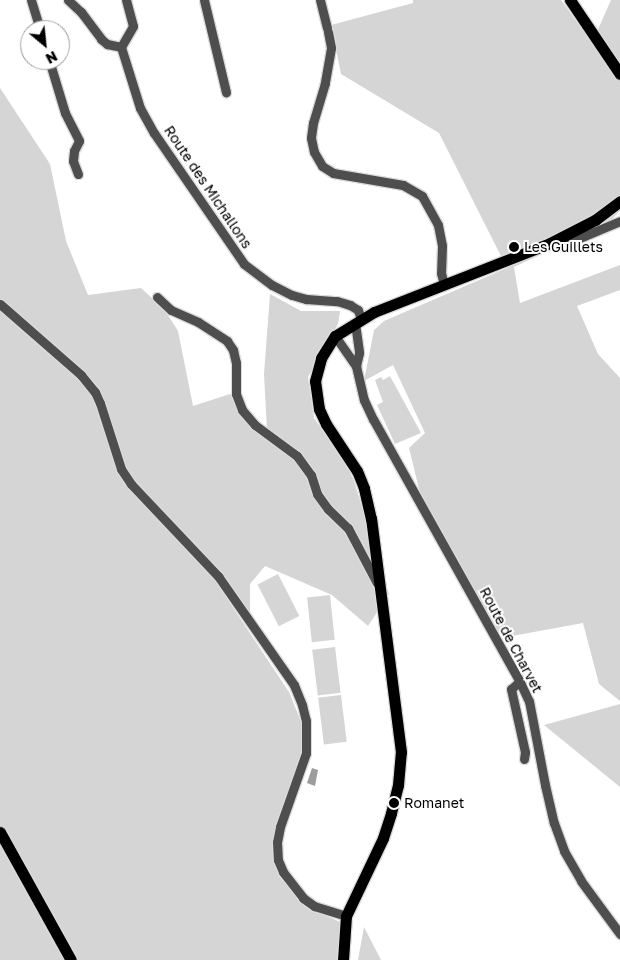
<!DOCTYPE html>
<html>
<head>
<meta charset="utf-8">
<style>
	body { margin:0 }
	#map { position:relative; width:620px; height:960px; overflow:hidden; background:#fff; font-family:"Golos Text",sans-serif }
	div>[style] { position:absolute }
	.green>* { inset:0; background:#d5d5d5; transform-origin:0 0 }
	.water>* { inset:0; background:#9c9c9c }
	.roads { filter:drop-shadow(1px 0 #dbdbdb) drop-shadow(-1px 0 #dbdbdb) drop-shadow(0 1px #dbdbdb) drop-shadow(0 -1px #dbdbdb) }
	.minor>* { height:9px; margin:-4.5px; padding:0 4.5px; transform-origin:4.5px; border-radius:4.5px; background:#4e4e4e }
	.major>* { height:11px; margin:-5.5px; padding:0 5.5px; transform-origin:5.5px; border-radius:5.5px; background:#000 }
	.dots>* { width:14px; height:14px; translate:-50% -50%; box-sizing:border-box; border:2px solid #fff; border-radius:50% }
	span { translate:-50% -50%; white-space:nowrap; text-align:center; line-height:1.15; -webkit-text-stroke:4px #fff; paint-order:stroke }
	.street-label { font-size:14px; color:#000 }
	.poi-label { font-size:14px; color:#000 }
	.left { translate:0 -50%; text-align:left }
	.north { position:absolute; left:20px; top:20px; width:50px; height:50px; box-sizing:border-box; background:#fff; border:1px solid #999; border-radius:50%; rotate:152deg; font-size:14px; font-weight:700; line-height:20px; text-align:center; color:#000 }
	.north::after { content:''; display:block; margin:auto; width:18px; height:22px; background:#000; clip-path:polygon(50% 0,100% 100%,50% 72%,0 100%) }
</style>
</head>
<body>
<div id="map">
	<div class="green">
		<div style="clip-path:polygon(413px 0,561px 0,592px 43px,611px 0,620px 0,620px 211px,612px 219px,581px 236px,514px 267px,520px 303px,620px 265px,620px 290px,577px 306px,598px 354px,620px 378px,620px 701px,599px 684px,583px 623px,501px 638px,421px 497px,409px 448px,425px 433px,393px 365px,364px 381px,374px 330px,384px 321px,507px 268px,439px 133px,341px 74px,331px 25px,413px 3px)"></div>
		<div style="clip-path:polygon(0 88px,50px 164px,66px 241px,88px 295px,141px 288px,164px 309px,178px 331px,193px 406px,230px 394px,267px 430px,264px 374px,270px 294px,301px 311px,340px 311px,338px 324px,308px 377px,314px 418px,345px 462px,354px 481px,389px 594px,368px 626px,332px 595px,265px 566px,250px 584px,250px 613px,226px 580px,204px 564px,289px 692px,302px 724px,301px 755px,281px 810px,273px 846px,281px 877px,304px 906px,340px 922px,337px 960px,0 960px)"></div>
		<div style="clip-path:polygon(390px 376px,421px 433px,395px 444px,377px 405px,383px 402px,375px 380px,381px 377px,383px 380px)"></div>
		<div style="left:278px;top:574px;width:47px;height:23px;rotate:63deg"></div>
		<div style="left:330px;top:595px;width:45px;height:23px;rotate:84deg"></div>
		<div style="left:335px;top:647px;width:46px;height:23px;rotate:83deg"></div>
		<div style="left:341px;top:695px;width:47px;height:23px;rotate:83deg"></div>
		<div style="clip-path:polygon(620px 704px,620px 787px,544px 725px)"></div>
		<div style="clip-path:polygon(364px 927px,381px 960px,358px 960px)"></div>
	</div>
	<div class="water">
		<div style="clip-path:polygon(312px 768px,318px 770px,315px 786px,307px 783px)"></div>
	</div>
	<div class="roads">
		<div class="minor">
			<div style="left:31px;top:0;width:31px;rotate:73deg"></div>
			<div style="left:68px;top:0;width:18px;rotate:43deg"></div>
			<div style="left:81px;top:12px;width:34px;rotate:53deg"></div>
			<div style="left:101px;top:39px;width:8px;rotate:40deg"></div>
			<div style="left:107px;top:44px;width:14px;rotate:12deg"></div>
			<div style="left:204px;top:0;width:95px;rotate:76.6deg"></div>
			<div style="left:320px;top:0;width:29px;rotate:76deg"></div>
			<div style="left:328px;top:32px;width:16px;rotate:79deg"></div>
			<div style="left:331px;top:48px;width:36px;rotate:100deg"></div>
			<div style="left:325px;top:83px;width:42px;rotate:106.7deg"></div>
			<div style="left:313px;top:123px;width:15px;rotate:98deg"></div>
			<div style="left:311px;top:138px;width:14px;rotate:78deg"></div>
			<div style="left:314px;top:152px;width:16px;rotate:60deg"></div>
			<div style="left:322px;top:166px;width:13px;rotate:32deg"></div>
			<div style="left:333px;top:173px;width:71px;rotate:9.7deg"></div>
			<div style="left:403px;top:185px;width:22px;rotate:30deg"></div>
			<div style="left:422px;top:196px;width:33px;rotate:61deg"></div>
			<div style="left:438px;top:225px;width:21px;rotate:79deg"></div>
			<div style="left:442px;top:246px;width:27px;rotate:92deg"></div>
			<div style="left:441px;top:273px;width:11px;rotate:75deg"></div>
			<div style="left:121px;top:47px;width:64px;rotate:72.7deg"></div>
			<div style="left:140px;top:108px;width:29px;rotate:61deg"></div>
			<div style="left:154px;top:133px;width:159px;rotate:55.5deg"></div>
			<div style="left:244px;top:264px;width:35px;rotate:37deg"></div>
			<div style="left:272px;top:285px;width:22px;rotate:27deg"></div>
			<div style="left:292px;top:295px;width:15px;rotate:16deg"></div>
			<div style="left:306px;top:299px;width:31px;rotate:4deg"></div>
			<div style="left:337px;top:301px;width:14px;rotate:17deg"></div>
			<div style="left:350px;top:305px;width:9px;rotate:32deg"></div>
			<div style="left:358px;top:310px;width:9px;rotate:72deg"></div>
			<div style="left:121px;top:47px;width:24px;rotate:-60deg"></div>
			<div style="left:133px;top:26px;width:27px;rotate:-105deg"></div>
			<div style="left:49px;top:60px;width:55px;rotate:73.2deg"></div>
			<div style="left:65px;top:113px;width:31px;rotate:63deg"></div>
			<div style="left:79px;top:141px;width:11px;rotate:117deg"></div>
			<div style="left:74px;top:151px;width:10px;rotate:96deg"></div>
			<div style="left:73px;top:161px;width:14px;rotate:69deg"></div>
			<div style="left:550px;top:243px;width:9px;rotate:27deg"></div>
			<div style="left:558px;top:247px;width:67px;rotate:-22.8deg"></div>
			<div style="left:157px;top:297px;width:19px;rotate:43deg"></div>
			<div style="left:171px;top:310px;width:30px;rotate:24deg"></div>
			<div style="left:198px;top:322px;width:35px;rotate:33deg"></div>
			<div style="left:227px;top:341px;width:11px;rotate:56deg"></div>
			<div style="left:233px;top:350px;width:13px;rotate:77deg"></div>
			<div style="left:236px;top:363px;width:31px;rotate:90deg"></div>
			<div style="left:236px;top:394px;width:17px;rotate:69deg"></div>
			<div style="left:242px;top:410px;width:20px;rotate:49deg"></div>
			<div style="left:255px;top:425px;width:52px;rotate:36.4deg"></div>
			<div style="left:297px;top:456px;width:24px;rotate:54deg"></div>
			<div style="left:311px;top:475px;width:20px;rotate:72deg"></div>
			<div style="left:317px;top:494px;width:19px;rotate:54deg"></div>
			<div style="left:328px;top:509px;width:28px;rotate:44deg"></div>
			<div style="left:348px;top:528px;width:62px;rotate:62.2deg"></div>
			<div style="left:0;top:304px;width:108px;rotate:41.2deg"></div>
			<div style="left:81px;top:375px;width:22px;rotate:51deg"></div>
			<div style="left:95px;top:392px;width:12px;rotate:66deg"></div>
			<div style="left:100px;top:403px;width:69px;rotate:72.3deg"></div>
			<div style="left:121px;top:469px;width:18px;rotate:56deg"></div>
			<div style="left:131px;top:484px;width:127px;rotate:46.6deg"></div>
			<div style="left:218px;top:576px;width:133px;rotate:55.1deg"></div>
			<div style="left:294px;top:685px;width:22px;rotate:68deg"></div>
			<div style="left:302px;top:705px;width:16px;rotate:76deg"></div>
			<div style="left:306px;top:721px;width:32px;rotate:90deg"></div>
			<div style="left:306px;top:753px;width:78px;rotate:109.4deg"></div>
			<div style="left:280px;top:827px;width:15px;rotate:101deg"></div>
			<div style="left:277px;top:842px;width:18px;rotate:87deg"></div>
			<div style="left:278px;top:860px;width:13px;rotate:67deg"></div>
			<div style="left:283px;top:872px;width:33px;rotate:52deg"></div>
			<div style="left:303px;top:898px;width:14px;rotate:36deg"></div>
			<div style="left:314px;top:906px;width:34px;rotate:17deg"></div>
			<div style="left:355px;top:323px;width:30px;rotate:82deg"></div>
			<div style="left:359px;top:353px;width:13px;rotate:103deg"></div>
			<div style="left:335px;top:336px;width:37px;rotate:55deg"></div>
			<div style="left:356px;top:366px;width:35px;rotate:77deg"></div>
			<div style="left:364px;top:400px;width:21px;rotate:65deg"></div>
			<div style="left:373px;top:419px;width:299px;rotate:60.8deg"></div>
			<div style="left:519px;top:680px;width:23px;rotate:65deg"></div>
			<div style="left:529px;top:701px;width:86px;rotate:79.2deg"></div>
			<div style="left:545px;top:785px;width:39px;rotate:77deg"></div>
			<div style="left:554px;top:823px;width:30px;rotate:70deg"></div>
			<div style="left:564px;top:851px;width:34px;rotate:60deg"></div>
			<div style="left:581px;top:881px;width:66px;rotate:53.7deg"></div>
			<div style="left:520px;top:681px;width:12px;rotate:138deg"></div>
			<div style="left:511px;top:689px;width:65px;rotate:77.5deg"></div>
			<div style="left:525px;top:752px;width:7px;rotate:98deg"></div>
		</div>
		<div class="major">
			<div style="left:570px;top:0;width:89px;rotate:56deg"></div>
			<div style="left:0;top:832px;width:146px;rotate:61deg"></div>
			<div style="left:343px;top:960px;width:44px;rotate:-86.1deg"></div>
			<div style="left:346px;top:916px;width:86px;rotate:-64.6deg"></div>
			<div style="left:383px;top:838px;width:26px;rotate:-72deg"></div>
			<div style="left:391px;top:813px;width:29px;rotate:-76deg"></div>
			<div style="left:398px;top:785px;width:33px;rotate:-85deg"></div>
			<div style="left:401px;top:752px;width:235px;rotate:-97.3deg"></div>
			<div style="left:371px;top:519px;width:32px;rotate:-103deg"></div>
			<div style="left:364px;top:488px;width:18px;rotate:-112deg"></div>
			<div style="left:357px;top:471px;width:56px;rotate:-123.4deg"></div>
			<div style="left:326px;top:424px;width:17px;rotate:-115deg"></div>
			<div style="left:319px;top:409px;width:28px;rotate:-98deg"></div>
			<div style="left:315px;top:381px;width:24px;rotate:-75deg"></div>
			<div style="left:321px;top:358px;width:26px;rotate:-58deg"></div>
			<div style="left:335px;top:336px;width:46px;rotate:-31.6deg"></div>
			<div style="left:374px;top:312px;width:189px;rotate:-21.4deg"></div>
			<div style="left:550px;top:243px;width:51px;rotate:-27.1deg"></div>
			<div style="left:595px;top:220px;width:31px;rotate:-37deg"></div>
		</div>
	</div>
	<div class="dots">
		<div style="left:514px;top:247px;background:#000"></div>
		<div style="left:394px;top:803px;background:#000"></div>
	</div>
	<div class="street-label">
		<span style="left:208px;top:187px;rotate:56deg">Route des Michallons</span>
		<span style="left:511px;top:640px;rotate:62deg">Route de Charvet</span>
	</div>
	<div class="poi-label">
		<span class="left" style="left:524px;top:247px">Les Guillets</span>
		<span class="left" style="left:404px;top:803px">Romanet</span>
	</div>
	<div class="north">N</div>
</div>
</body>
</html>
